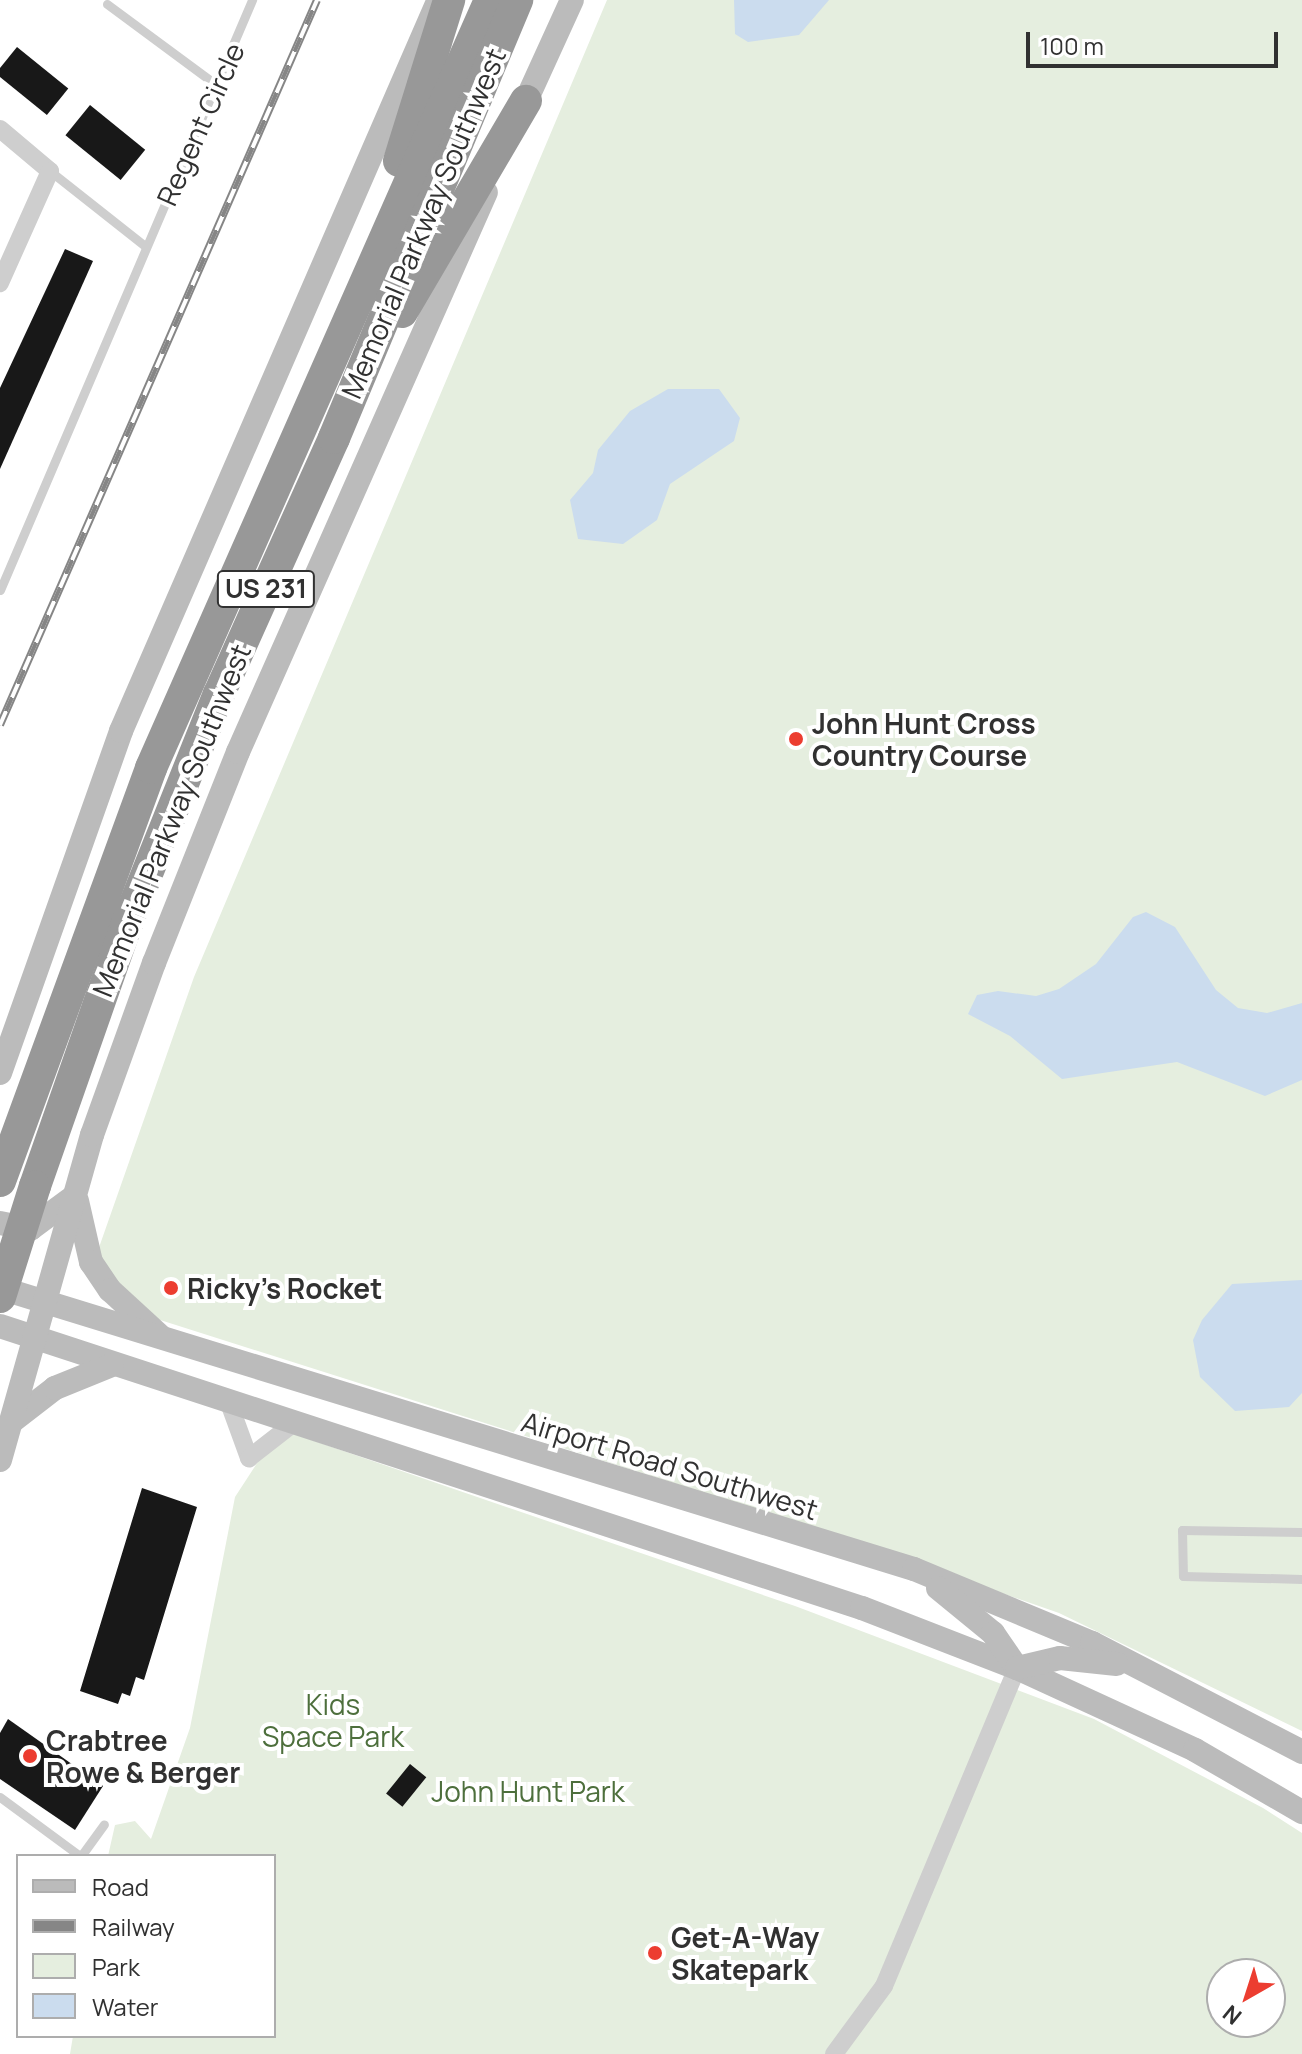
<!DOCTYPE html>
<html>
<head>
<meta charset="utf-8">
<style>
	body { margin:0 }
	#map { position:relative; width:1302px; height:2054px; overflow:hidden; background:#fff; font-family:Manrope,sans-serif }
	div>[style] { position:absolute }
	.green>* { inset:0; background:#e5eedf }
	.water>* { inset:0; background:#cbdcee }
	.building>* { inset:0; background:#181818; transform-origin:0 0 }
	.lane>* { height:9px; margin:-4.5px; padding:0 4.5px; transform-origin:4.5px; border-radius:4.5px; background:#cecece }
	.street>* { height:18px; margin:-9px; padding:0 9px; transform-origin:9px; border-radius:9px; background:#cecece }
	.secondary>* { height:24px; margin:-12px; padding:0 12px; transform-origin:12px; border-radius:12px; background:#bbb }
	.highway>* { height:32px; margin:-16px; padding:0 16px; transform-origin:16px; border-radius:16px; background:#989898 }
	.rail>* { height:8px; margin-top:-4px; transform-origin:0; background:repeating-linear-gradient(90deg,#fff 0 15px,#868686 0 30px); box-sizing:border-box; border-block:2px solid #868686 }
	.highway-bridge>* { height:32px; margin:-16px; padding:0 16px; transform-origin:16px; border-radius:16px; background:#989898 }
	.dots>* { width:22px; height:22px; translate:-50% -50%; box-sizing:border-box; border:4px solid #fff; border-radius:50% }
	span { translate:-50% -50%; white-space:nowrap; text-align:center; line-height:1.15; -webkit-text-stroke:8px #fff; paint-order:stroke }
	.shield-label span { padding:2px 6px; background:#fff; border:2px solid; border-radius:6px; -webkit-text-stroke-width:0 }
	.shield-label { font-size:26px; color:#313131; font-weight:700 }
	.street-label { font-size:28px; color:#313131 }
	.poi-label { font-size:28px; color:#313131; font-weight:700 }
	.left { translate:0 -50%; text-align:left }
	.park-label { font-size:28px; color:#4d6f3c }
	.legend { position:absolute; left:16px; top:1854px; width:260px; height:184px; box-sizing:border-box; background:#fff; border:2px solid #adadad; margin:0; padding:10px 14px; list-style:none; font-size:24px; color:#313131 }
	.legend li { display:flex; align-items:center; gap:16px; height:40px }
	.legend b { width:40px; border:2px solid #adadad }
	.north { position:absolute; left:1206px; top:1958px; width:80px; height:80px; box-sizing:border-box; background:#fff; border:2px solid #adadad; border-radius:50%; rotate:219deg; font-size:22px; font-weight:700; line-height:32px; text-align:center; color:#313131 }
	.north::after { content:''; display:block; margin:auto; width:28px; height:36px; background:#ec3d30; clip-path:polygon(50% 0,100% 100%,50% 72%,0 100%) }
	.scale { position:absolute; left:1026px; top:32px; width:252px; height:36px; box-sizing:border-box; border:4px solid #313131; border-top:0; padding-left:10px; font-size:24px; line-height:28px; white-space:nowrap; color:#313131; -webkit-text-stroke:6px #fff; paint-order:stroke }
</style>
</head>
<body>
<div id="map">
	<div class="green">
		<div style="clip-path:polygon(607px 0,1302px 0,1302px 1731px,1059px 1613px,809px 1526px,157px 1319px,140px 1310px,96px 1256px,194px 977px)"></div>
		<div style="clip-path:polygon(evenodd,294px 1434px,795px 1606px,1094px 1719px,1263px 1808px,1302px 1833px,1302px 2054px,70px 2054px,73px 2036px,274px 2036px,274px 1856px,108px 1856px,115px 1825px,135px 1821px,151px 1839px,190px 1728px,235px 1497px,263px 1454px,294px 1434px,1222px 1974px,1270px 1974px,1270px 2022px,1222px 2022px,1222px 1974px)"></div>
	</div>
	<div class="water">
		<div style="clip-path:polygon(734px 0,829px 0,799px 35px,748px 42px,735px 34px)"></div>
		<div style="clip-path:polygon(668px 389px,719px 389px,740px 418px,734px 441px,670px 484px,657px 520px,623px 544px,578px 539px,570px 500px,593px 473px,598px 450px,630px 411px)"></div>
		<div style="clip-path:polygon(1146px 912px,1175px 927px,1216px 990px,1238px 1008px,1267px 1013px,1302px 1003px,1302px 1080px,1265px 1096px,1177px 1062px,1062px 1079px,1010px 1036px,968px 1014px,977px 995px,998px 991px,1036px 996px,1059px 989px,1096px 964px,1133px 917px)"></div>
		<div style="clip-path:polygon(1302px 1280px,1302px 1393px,1289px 1407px,1235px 1411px,1200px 1377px,1193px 1340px,1202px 1320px,1232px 1284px)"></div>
	</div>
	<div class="building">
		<div style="left:17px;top:47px;width:66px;height:34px;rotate:39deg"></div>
		<div style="left:90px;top:105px;width:71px;height:39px;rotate:39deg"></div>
		<div style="clip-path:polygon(65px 249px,93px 261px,0 469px,0 388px)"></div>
		<div style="clip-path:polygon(142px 1488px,197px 1507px,144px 1680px,136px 1677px,130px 1696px,122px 1693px,118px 1704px,80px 1691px)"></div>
		<div style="clip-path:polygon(8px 1719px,103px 1786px,75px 1830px,0 1779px,0 1733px)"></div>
		<div style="left:410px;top:1764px;width:21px;height:38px;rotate:39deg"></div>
	</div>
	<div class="lane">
		<div style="left:107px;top:4px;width:139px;rotate:36.5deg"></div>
		<div style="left:50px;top:171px;width:121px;rotate:38.3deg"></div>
		<div style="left:0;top:590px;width:642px;rotate:-66.87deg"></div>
		<div style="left:1302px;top:1532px;width:120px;rotate:-179deg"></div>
		<div style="left:1182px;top:1530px;width:46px;rotate:88.8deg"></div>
		<div style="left:1183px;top:1576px;width:119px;rotate:1.4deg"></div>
		<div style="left:0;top:1797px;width:99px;rotate:36.4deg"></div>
		<div style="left:81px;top:1856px;width:39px;rotate:-54deg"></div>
	</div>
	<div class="street">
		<div style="left:0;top:129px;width:65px;rotate:40deg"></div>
		<div style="left:50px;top:171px;width:123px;rotate:114.1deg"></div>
		<div style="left:229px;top:1403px;width:59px;rotate:70deg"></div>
		<div style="left:249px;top:1458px;width:57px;rotate:-37.9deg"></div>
		<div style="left:834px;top:2054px;width:84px;rotate:-53.7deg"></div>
		<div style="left:884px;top:1986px;width:345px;rotate:-67.3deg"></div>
	</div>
	<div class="secondary">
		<div style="left:520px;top:114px;width:125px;rotate:-65.5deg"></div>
		<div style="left:0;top:1073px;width:363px;rotate:-70.5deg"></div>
		<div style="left:121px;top:731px;width:790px;rotate:-66.52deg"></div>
		<div style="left:77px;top:1201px;width:63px;rotate:77.1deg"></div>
		<div style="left:91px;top:1262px;width:34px;rotate:56deg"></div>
		<div style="left:110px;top:1290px;width:67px;rotate:42.6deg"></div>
		<div style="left:0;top:1223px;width:31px;rotate:11deg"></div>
		<div style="left:30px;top:1229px;width:52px;rotate:-36.4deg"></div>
		<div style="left:0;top:1288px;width:956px;rotate:17.09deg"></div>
		<div style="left:914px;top:1569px;width:193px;rotate:22.6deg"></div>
		<div style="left:1092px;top:1643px;width:237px;rotate:27.4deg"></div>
		<div style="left:0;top:1326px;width:907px;rotate:18.12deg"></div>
		<div style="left:862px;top:1608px;width:166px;rotate:21.2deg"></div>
		<div style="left:1017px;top:1668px;width:196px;rotate:24.7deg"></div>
		<div style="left:1195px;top:1750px;width:124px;rotate:30.1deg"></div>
		<div style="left:11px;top:1422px;width:56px;rotate:-37.7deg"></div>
		<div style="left:55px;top:1388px;width:61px;rotate:-22deg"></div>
		<div style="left:0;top:1460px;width:338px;rotate:-74.2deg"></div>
		<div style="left:92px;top:1135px;width:183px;rotate:-70.2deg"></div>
		<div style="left:154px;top:963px;width:227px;rotate:-68.3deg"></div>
		<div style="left:238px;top:752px;width:612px;rotate:-66.11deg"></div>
		<div style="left:938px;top:1588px;width:71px;rotate:39.3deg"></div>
		<div style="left:993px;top:1633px;width:42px;rotate:55.6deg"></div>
		<div style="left:1017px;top:1668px;width:44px;rotate:-13.1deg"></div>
		<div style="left:1060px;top:1658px;width:57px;rotate:6deg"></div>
	</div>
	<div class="highway">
		<div style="left:399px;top:161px;width:169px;rotate:-72.7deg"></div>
		<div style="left:402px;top:312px;width:245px;rotate:-59.6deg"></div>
		<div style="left:0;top:1181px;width:440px;rotate:-69.9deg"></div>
		<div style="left:151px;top:768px;width:839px;rotate:-66.18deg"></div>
		<div style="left:35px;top:1186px;width:275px;rotate:-70.7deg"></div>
		<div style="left:126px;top:926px;width:250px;rotate:-68.2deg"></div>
		<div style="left:219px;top:694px;width:281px;rotate:-65.8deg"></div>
		<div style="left:334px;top:438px;width:475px;rotate:-67.3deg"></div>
	</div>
	<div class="rail">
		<div style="left:0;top:725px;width:791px;rotate:-66.38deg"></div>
	</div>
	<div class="highway-bridge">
		<div style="left:0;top:1297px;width:116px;rotate:-72.5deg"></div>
	</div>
	<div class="dots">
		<div style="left:796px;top:739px;background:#ec3d30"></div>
		<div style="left:171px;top:1288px;background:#ec3d30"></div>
		<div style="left:30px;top:1756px;background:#ec3d30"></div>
		<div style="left:655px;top:1953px;background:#ec3d30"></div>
	</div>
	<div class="shield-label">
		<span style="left:266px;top:589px">US 231</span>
	</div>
	<div class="street-label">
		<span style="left:200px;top:124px;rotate:-66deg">Regent Circle</span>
		<span style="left:423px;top:223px;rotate:-67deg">Memorial Parkway Southwest</span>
		<span style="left:171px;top:820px;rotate:-68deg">Memorial Parkway Southwest</span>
		<span style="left:670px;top:1465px;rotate:17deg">Airport Road Southwest</span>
	</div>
	<div class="poi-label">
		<span class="left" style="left:812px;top:739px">John Hunt Cross<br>Country Course</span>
		<span class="left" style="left:187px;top:1288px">Ricky's Rocket</span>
		<span class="left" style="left:46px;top:1756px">Crabtree<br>Rowe &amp; Berger</span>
		<span class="left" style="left:671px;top:1953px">Get-A-Way<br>Skatepark</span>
	</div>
	<div class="park-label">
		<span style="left:333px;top:1720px">Kids<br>Space Park</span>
		<span style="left:528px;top:1791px">John Hunt Park</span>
	</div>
	<ul class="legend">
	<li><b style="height:10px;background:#bbb"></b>Road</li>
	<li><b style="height:10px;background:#868686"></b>Railway</li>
	<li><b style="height:22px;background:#e5eedf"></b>Park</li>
	<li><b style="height:22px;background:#cbdcee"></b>Water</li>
	</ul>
	<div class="north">N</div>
	<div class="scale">100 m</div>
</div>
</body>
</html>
